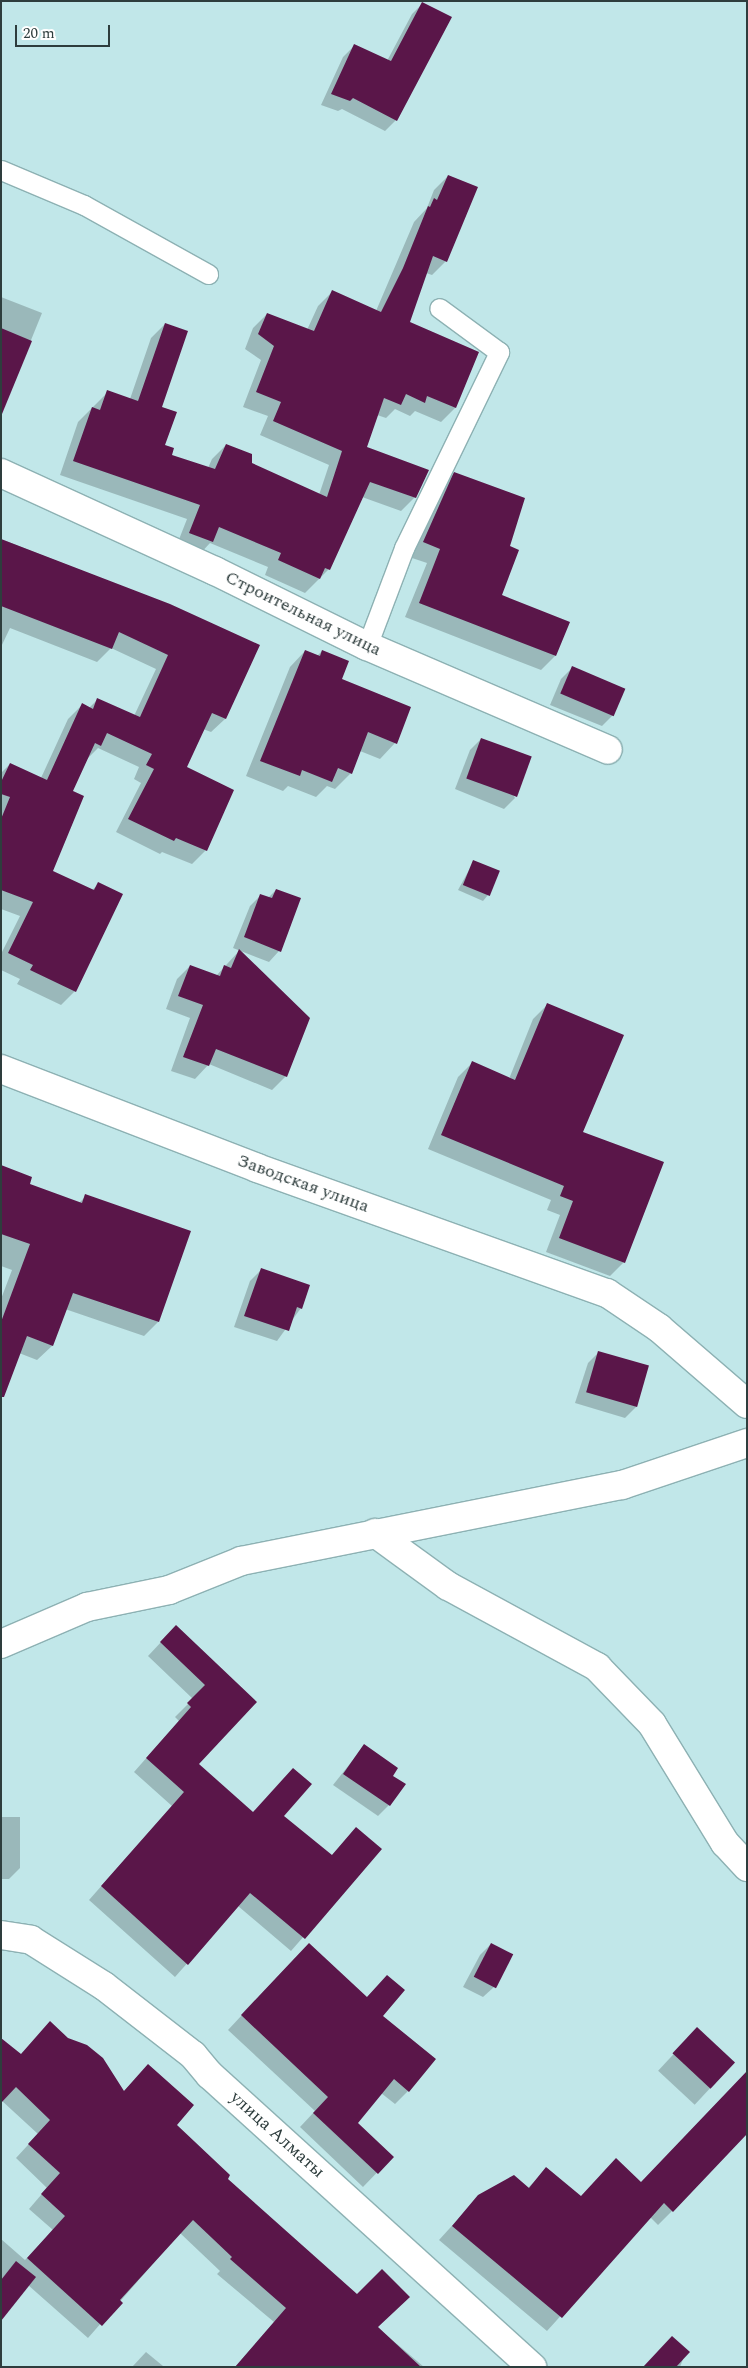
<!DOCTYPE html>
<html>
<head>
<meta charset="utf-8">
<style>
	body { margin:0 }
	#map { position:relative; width:748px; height:2368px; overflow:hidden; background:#c1e7e9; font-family:Spectral,serif }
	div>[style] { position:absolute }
	.shadow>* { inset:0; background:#0003; transform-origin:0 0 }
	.building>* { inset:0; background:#5a1649; transform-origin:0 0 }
	.roads { filter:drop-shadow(1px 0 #8db1b3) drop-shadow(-1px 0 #8db1b3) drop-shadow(0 1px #8db1b3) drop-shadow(0 -1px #8db1b3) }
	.service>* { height:19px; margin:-9.5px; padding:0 9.5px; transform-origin:9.5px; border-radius:9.5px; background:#fff }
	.minor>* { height:28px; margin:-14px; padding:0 14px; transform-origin:14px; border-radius:14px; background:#fff }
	span { translate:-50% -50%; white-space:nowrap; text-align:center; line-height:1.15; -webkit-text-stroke:5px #fff; paint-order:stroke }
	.street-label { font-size:18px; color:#2e3d3d }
	.frame { position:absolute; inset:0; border:2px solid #2e3d3d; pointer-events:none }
	.scale { position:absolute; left:15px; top:25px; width:95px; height:22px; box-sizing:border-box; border:2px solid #2e3d3d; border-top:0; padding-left:6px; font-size:15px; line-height:18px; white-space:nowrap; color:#2e3d3d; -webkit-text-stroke:4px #fff; paint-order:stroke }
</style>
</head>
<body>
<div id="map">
	<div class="shadow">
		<div style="clip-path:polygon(423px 3px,396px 120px,385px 131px,342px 109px,338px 111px,321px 105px,343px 57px,354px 46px,387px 61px,412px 14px)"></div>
		<div style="clip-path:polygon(448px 176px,446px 261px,432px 275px,426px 273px,408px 323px,478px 353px,455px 408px,441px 422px,415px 411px,410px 416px,395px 409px,386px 418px,377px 415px,366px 448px,415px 497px,401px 511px,362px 497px,329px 569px,305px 593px,265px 575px,268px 567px,210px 543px,198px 556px,176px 547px,187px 519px,60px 475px,78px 422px,108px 392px,130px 399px,151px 338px,165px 324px,160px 408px,163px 446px,170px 456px,208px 468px,212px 459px,226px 445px,251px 464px,319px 495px,329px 465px,260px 435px,268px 416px,243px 407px,261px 360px,245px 349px,253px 328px,267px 314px,307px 330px,318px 306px,332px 292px,376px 311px,414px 222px,427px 208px,434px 190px)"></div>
		<div style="clip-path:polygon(1px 297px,42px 313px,12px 387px,1px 397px)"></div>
		<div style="clip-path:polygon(454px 473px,509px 547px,500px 596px,555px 656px,541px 670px,405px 617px,427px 563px,409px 557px,440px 487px)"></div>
		<div style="clip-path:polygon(1px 539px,169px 605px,258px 646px,225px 719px,211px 732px,203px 729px,185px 767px,206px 850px,192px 864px,162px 852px,160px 854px,116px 832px,141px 783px,134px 779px,139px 767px,98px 748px,87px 759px,71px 792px,51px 872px,92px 890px,99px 884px,75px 991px,61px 1005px,17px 984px,20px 979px,1px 970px,1px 954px,20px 916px,1px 909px,1px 773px,10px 764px,41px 778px,68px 719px,82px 705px,89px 708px,98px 699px,134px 716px,156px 669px,111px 648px,97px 662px,10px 628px,1px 647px)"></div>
		<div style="clip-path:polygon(305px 651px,317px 656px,322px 651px,341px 680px,395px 743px,380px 759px,360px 751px,351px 773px,335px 789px,327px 786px,316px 797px,288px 786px,283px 791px,246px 776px,290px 667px)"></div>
		<div style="clip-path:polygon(572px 668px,613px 715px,602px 726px,550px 705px,561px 679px)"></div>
		<div style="clip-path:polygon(481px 739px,515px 798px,504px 809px,455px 789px,470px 750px)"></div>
		<div style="clip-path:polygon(474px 861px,488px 895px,483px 901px,458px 890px)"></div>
		<div style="clip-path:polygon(276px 890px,279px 951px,269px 962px,233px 948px,250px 906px,261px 895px,268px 898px)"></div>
		<div style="clip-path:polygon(239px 951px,308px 1019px,286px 1076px,272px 1090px,209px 1064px,195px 1079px,171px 1071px,190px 1018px,166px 1009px,177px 979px,190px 966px,216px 976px)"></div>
		<div style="clip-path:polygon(547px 1005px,581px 1132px,624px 1262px,610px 1276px,546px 1252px,560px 1215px,547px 1210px,551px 1200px,428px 1149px,458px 1077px,472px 1063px,509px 1079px,533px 1019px)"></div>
		<div style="clip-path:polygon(1px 1166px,28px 1185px,79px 1203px,86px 1196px,158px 1322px,144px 1336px,65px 1309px,52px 1346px,37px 1360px,19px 1353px,1px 1387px,1px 1299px,12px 1270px,1px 1266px)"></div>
		<div style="clip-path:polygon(261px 1270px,301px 1308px,277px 1341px,234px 1327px,250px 1281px)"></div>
		<div style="clip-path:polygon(599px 1352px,636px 1407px,625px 1418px,575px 1403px,588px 1363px)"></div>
		<div style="clip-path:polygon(163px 1640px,256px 1702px,197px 1764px,252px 1813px,331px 1856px,356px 1828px,380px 1849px,291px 1951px,238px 1906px,175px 1977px,89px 1900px,172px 1806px,134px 1772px,179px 1721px,175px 1717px,193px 1699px,148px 1656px)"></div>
		<div style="clip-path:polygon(364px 1746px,392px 1776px,389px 1805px,378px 1816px,333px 1785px)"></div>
		<div style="clip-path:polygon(1px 1817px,20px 1817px,20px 1868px,9px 1879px,1px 1879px)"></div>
		<div style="clip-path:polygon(491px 1944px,494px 1987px,483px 1997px,463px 1987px,480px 1955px)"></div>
		<div style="clip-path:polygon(295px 1958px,366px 1998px,387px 1977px,381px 2016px,408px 2091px,395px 2104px,381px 2093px,356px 2123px,392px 2157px,363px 2187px,300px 2127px,315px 2111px,228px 2030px)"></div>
		<div style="left:697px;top:2029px;width:50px;height:57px;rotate:43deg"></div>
		<div style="clip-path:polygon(20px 2055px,123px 2092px,148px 2066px,175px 2125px,226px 2180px,377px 2327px,424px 2367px,235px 2367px,274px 2322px,217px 2274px,220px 2271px,180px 2233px,88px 2338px,28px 2285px,1px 2319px,1px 2239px,25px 2260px,53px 2230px,29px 2209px,47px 2188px,16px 2158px,38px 2134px,1px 2100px)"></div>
		<div style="clip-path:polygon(721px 2099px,672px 2211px,658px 2225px,650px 2217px,547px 2331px,439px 2240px,479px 2196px,528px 2188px,547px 2168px,580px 2197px,641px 2183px)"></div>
		<div style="clip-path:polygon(686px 2351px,680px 2367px,644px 2367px)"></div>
		<div style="clip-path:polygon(146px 2352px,163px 2366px,163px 2367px,132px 2367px)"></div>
	</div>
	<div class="building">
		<div style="clip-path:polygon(422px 2px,452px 17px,397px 121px,353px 98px,350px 101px,331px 94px,354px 44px,391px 61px)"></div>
		<div style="clip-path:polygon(448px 175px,478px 187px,447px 262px,433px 256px,410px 322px,479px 352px,456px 408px,427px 396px,425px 403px,406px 394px,401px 405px,384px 398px,367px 447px,429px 470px,416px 498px,370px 482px,330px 570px,325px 568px,320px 579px,278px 560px,281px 553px,219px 527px,213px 542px,189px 533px,200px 505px,73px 461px,92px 407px,100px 410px,107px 390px,138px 401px,165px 323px,188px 331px,162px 407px,177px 412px,165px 445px,174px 448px,172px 455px,215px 469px,226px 444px,252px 454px,252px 463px,327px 497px,342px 451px,273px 421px,281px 402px,256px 392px,274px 346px,258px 334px,267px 313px,314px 331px,332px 290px,381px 312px,403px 268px,428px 206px,430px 207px,434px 198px,437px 200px)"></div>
		<div style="clip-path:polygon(1px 328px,32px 341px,2px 414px,1px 414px)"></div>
		<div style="clip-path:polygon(454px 472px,525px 498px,510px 546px,519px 550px,502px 595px,570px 622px,556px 656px,419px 603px,440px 549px,423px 542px)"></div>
		<div style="clip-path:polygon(1px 539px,170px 604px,260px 645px,226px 719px,212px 713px,187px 767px,234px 790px,207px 851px,176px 838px,174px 841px,128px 819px,154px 769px,146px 765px,152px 754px,107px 733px,101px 746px,95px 743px,73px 791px,84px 796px,53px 871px,94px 890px,98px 882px,123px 894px,76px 992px,30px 970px,33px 965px,8px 953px,33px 902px,1px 890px,1px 819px,10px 797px,1px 794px,1px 782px,10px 763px,47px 780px,82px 703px,93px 709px,97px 698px,140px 717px,168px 655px,119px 632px,112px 649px,1px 606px)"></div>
		<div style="clip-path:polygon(305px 650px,320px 656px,322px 650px,349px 661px,342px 679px,411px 707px,397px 744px,368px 732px,352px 774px,338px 768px,332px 782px,302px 770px,300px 776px,260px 761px)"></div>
		<div style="left:572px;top:666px;width:58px;height:30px;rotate:23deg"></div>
		<div style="left:481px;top:738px;width:54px;height:43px;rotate:20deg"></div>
		<div style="left:473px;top:860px;width:29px;height:27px;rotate:22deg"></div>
		<div style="clip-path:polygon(276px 889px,301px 898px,281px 952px,244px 937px,260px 894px,272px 898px)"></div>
		<div style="clip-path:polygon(239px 949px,310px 1018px,287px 1077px,216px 1049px,209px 1066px,183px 1057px,203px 1005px,178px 996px,190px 965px,220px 976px,224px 965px,231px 968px)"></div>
		<div style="clip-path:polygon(547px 1003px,624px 1035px,583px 1132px,664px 1162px,625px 1263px,559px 1238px,573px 1201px,560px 1196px,564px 1186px,441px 1135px,472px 1061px,515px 1080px)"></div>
		<div style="clip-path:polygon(1px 1165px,32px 1177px,30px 1184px,82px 1203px,85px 1194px,191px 1231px,159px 1322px,73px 1293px,53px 1346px,27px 1336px,4px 1397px,1px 1397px,1px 1322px,30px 1244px,1px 1234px)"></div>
		<div style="clip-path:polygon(261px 1268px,310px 1285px,302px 1309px,297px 1307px,289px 1331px,244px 1316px)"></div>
		<div style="left:598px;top:1351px;width:53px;height:43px;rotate:16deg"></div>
		<div style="clip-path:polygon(176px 1625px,257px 1702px,199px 1764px,253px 1812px,293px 1768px,312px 1784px,284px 1816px,332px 1855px,356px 1827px,382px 1849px,305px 1939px,250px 1893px,188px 1965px,101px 1886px,184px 1792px,146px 1758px,191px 1707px,187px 1703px,205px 1685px,160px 1642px)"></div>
		<div style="clip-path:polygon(364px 1744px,398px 1768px,393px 1776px,406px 1784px,390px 1806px,343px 1774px)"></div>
		<div style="clip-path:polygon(309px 1943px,367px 1997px,387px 1975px,405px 1990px,383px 2016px,436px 2059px,409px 2092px,394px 2079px,358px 2123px,394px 2157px,378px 2174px,313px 2113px,328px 2097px,241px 2015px)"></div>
		<div style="left:491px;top:1943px;width:25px;height:38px;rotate:27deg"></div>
		<div style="clip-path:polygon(50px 2021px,68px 2038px,87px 2045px,103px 2058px,124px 2091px,148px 2064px,194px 2105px,177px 2125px,230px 2175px,228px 2179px,357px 2294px,382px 2269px,410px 2297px,378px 2327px,421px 2367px,235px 2367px,286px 2308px,230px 2259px,232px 2257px,193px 2220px,120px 2300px,123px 2303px,102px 2326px,27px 2258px,65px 2216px,41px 2194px,60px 2173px,28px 2144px,50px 2120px,16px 2087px,1px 2103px,1px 2038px,21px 2054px)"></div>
		<div style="left:697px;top:2027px;width:52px;height:36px;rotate:43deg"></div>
		<div style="clip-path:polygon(747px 2071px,747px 2134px,673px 2212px,664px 2203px,562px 2318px,452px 2226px,478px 2195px,514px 2175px,529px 2188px,546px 2167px,581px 2196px,616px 2158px,641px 2182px)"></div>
		<div style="clip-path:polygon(16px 2261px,36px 2277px,1px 2321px,1px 2280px)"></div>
		<div style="clip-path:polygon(672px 2336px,690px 2352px,676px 2367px,643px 2367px)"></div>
	</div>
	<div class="roads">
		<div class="service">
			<div style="left:1px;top:170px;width:90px;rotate:22.9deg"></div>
			<div style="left:84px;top:205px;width:142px;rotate:29.1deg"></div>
			<div style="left:367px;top:646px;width:105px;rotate:-69.3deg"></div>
			<div style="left:404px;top:548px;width:218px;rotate:-64.1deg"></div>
			<div style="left:499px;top:352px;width:74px;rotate:-143.7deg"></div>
		</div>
		<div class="minor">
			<div style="left:1px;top:473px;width:235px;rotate:24.6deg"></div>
			<div style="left:215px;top:571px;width:169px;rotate:26.3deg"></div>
			<div style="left:367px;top:646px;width:262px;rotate:23.3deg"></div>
			<div style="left:1px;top:1069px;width:274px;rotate:21.1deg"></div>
			<div style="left:257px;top:1168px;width:372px;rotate:19.7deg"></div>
			<div style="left:607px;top:1293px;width:63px;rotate:33.9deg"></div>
			<div style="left:659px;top:1328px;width:116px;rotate:40.8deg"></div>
			<div style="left:375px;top:1533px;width:90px;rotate:36deg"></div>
			<div style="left:448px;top:1586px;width:170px;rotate:28.5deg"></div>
			<div style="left:597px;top:1667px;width:79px;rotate:46deg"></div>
			<div style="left:652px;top:1724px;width:140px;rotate:58.5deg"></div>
			<div style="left:725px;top:1843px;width:33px;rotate:47deg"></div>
			<div style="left:1px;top:1644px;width:94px;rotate:-23.3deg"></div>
			<div style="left:87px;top:1607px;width:84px;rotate:-11.7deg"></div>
			<div style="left:169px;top:1590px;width:78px;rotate:-21.9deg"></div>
			<div style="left:241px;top:1561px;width:389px;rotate:-11.3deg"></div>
			<div style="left:622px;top:1485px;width:132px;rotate:-18.6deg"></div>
			<div style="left:1px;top:1935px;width:30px;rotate:9deg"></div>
			<div style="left:31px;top:1940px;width:86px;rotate:32.2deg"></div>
			<div style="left:104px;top:1986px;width:113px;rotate:37.8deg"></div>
			<div style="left:193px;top:2055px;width:26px;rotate:50deg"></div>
			<div style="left:210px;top:2075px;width:435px;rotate:42.2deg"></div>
		</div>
	</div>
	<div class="street-label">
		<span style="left:303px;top:614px;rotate:26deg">Строительная улица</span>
		<span style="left:303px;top:1184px;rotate:20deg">Заводская улица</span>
		<span style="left:277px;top:2135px;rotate:42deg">улица Алматы</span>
	</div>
	<div class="frame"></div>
	<div class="scale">20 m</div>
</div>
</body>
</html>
